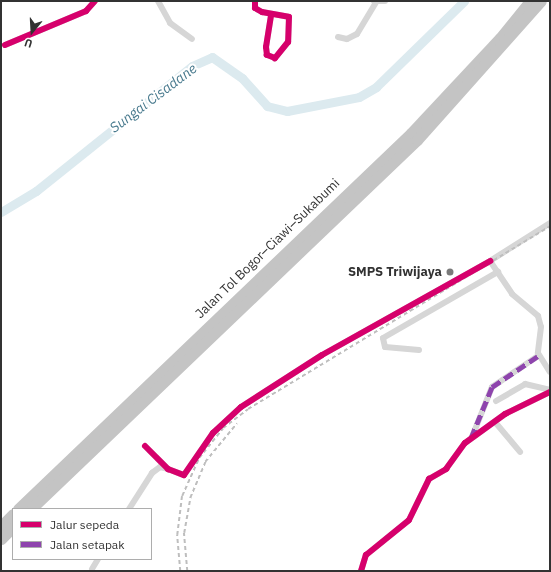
<!DOCTYPE html>
<html>
<head>
<meta charset="utf-8">
<style>
	body { margin:0 }
	#map { position:relative; width:551px; height:572px; overflow:hidden; background:#fff; font-family:"IBM Plex Sans",sans-serif }
	div>[style] { position:absolute }
	.river>* { height:9px; margin:-4.5px; padding:0 4.5px; transform-origin:4.5px; border-radius:4.5px; background:#dceaef }
	.street>* { height:6px; margin:-3px; padding:0 3px; transform-origin:3px; border-radius:3px; background:#d6d6d6 }
	.highway>* { height:11px; margin:-5.5px; padding:0 5.5px; transform-origin:5.5px; border-radius:5.5px; background:#c4c4c4 }
	.rail>* { height:1.5px; margin-top:-0.75px; transform-origin:0; background:repeating-linear-gradient(90deg,#bebebe 0 4px,transparent 0 7px) }
	.quiet>* { height:5px; margin-top:-2.5px; transform-origin:0; background:repeating-linear-gradient(90deg,#8e44ad 0 10px,transparent 0 15px) }
	.cycleway>* { height:6px; margin:-3px; padding:0 3px; transform-origin:3px; border-radius:3px; background:#d6006c }
	.dots>* { width:11px; height:11px; translate:-50% -50%; box-sizing:border-box; border:2px solid #fff; border-radius:50% }
	span { translate:-50% -50%; white-space:nowrap; text-align:center; line-height:1.15; -webkit-text-stroke:4px #fff; paint-order:stroke }
	.street-label { font-size:13px; color:#323232 }
	.poi-label { font-size:13px; color:#323232; font-weight:700 }
	.right { translate:-100% -50%; text-align:right }
	.water-label { font-size:14px; color:#47798d; font-style:italic }
	.frame { position:absolute; inset:0; border:2px solid #323232; pointer-events:none }
	.legend { position:absolute; left:12px; top:508px; width:140px; height:52px; box-sizing:border-box; background:#fff; border:1px solid #adadad; margin:0; padding:5px 7px; list-style:none; font-size:12px; color:#323232 }
	.legend li { display:flex; align-items:center; gap:8px; height:20px }
	.legend b { width:20px; border:1px solid #adadad }
	.north { position:absolute; left:12px; top:12px; width:40px; height:40px; -webkit-text-stroke:3px #fff; paint-order:stroke; rotate:198deg; font-size:11px; font-weight:700; line-height:16px; text-align:center; color:#323232 }
	.north::after { content:''; display:block; margin:auto; width:14px; height:18px; background:#323232; clip-path:polygon(50% 0,100% 100%,50% 72%,0 100%) }
</style>
</head>
<body>
<div id="map">
	<div class="river">
		<div style="left:1px;top:212px;width:41px;rotate:-31deg"></div>
		<div style="left:36px;top:191px;width:200px;rotate:-38.7deg"></div>
		<div style="left:192px;top:66px;width:22px;rotate:-24deg"></div>
		<div style="left:212px;top:57px;width:37px;rotate:35deg"></div>
		<div style="left:242px;top:78px;width:38px;rotate:48deg"></div>
		<div style="left:267px;top:106px;width:21px;rotate:14deg"></div>
		<div style="left:287px;top:111px;width:73px;rotate:-11deg"></div>
		<div style="left:359px;top:97px;width:20px;rotate:-30deg"></div>
		<div style="left:376px;top:87px;width:123px;rotate:-44.3deg"></div>
	</div>
	<div class="street">
		<div style="left:158px;top:1px;width:25px;rotate:61deg"></div>
		<div style="left:170px;top:23px;width:27px;rotate:36deg"></div>
		<div style="left:255px;top:1px;width:7px;rotate:90deg"></div>
		<div style="left:255px;top:8px;width:8px;rotate:30deg"></div>
		<div style="left:262px;top:12px;width:27px;rotate:10deg"></div>
		<div style="left:289px;top:17px;width:25px;rotate:92deg"></div>
		<div style="left:288px;top:42px;width:21px;rotate:129deg"></div>
		<div style="left:275px;top:58px;width:9px;rotate:-159deg"></div>
		<div style="left:267px;top:55px;width:8px;rotate:-97deg"></div>
		<div style="left:266px;top:47px;width:33px;rotate:-81deg"></div>
		<div style="left:374px;top:1px;width:11px"></div>
		<div style="left:338px;top:37px;width:9px;rotate:13deg"></div>
		<div style="left:347px;top:39px;width:11px;rotate:-27deg"></div>
		<div style="left:357px;top:34px;width:37px;rotate:-59deg"></div>
		<div style="left:5px;top:45px;width:88px;rotate:-22.8deg"></div>
		<div style="left:86px;top:11px;width:13px;rotate:-48deg"></div>
		<div style="left:550px;top:223px;width:71px;rotate:147.7deg"></div>
		<div style="left:490px;top:261px;width:40px;rotate:56deg"></div>
		<div style="left:512px;top:294px;width:34px;rotate:40deg"></div>
		<div style="left:538px;top:316px;width:11px;rotate:75deg"></div>
		<div style="left:541px;top:327px;width:26px;rotate:97deg"></div>
		<div style="left:538px;top:353px;width:22px;rotate:58deg"></div>
		<div style="left:419px;top:350px;width:34px;rotate:-175deg"></div>
		<div style="left:385px;top:347px;width:9px;rotate:-103deg"></div>
		<div style="left:383px;top:338px;width:133px;rotate:-29.9deg"></div>
		<div style="left:496px;top:401px;width:34px;rotate:-30deg"></div>
		<div style="left:525px;top:384px;width:26px;rotate:13deg"></div>
		<div style="left:495px;top:422px;width:39px;rotate:50deg"></div>
		<div style="left:472px;top:437px;width:54px;rotate:-68.2deg"></div>
		<div style="left:492px;top:387px;width:55px;rotate:-34deg"></div>
		<div style="left:145px;top:446px;width:33px;rotate:45deg"></div>
		<div style="left:168px;top:469px;width:17px;rotate:21deg"></div>
		<div style="left:184px;top:475px;width:51px;rotate:-55.4deg"></div>
		<div style="left:213px;top:433px;width:38px;rotate:-43deg"></div>
		<div style="left:241px;top:407px;width:96px;rotate:-32.7deg"></div>
		<div style="left:322px;top:355px;width:193px;rotate:-29.2deg"></div>
		<div style="left:129px;top:509px;width:43px;rotate:-57.4deg"></div>
		<div style="left:152px;top:473px;width:10px;rotate:-37deg"></div>
		<div style="left:160px;top:467px;width:8px;rotate:14deg"></div>
		<div style="left:92px;top:569px;width:12px;rotate:-59deg"></div>
		<div style="left:361px;top:571px;width:17px;rotate:-73deg"></div>
		<div style="left:366px;top:555px;width:55px;rotate:-39.1deg"></div>
		<div style="left:409px;top:520px;width:46px;rotate:-64deg"></div>
		<div style="left:429px;top:479px;width:20px;rotate:-30deg"></div>
		<div style="left:446px;top:469px;width:32px;rotate:-54deg"></div>
		<div style="left:465px;top:443px;width:49px;rotate:-35.9deg"></div>
		<div style="left:505px;top:414px;width:50px;rotate:-26.1deg"></div>
	</div>
	<div class="highway">
		<div style="left:18px;top:509px;width:544px;rotate:-43.73deg"></div>
		<div style="left:411px;top:133px;width:130px;rotate:-46.9deg"></div>
		<div style="left:500px;top:38px;width:48px;rotate:-51deg"></div>
		<div style="left:31px;top:509px;width:534px;rotate:-43.71deg"></div>
		<div style="left:417px;top:140px;width:186px;rotate:-48.3deg"></div>
		<div style="left:1px;top:526px;width:17px;rotate:-45deg"></div>
		<div style="left:1px;top:539px;width:17px;rotate:-45deg"></div>
	</div>
	<div class="rail">
		<div style="left:180px;top:571px;width:36px;rotate:-95deg"></div>
		<div style="left:177px;top:535px;width:39px;rotate:-83deg"></div>
		<div style="left:182px;top:496px;width:42px;rotate:-65.9deg"></div>
		<div style="left:199px;top:458px;width:38px;rotate:-51deg"></div>
		<div style="left:223px;top:428px;width:31px;rotate:-37deg"></div>
		<div style="left:248px;top:409px;width:353px;rotate:-31.2deg"></div>
		<div style="left:187px;top:571px;width:38px;rotate:-95deg"></div>
		<div style="left:184px;top:533px;width:36px;rotate:-80deg"></div>
		<div style="left:190px;top:498px;width:39px;rotate:-67deg"></div>
		<div style="left:205px;top:462px;width:50px;rotate:-50.6deg"></div>
	</div>
	<div class="quiet">
		<div style="left:471px;top:438px;width:55px;rotate:-67.6deg"></div>
		<div style="left:492px;top:387px;width:55px;rotate:-34deg"></div>
	</div>
	<div class="cycleway">
		<div style="left:255px;top:1px;width:7px;rotate:90deg"></div>
		<div style="left:255px;top:8px;width:8px;rotate:30deg"></div>
		<div style="left:262px;top:12px;width:27px;rotate:10deg"></div>
		<div style="left:289px;top:17px;width:25px;rotate:92deg"></div>
		<div style="left:288px;top:42px;width:21px;rotate:129deg"></div>
		<div style="left:275px;top:58px;width:9px;rotate:-159deg"></div>
		<div style="left:267px;top:55px;width:8px;rotate:-97deg"></div>
		<div style="left:266px;top:47px;width:33px;rotate:-81deg"></div>
		<div style="left:5px;top:45px;width:88px;rotate:-22.8deg"></div>
		<div style="left:86px;top:11px;width:13px;rotate:-48deg"></div>
		<div style="left:145px;top:446px;width:33px;rotate:45deg"></div>
		<div style="left:168px;top:469px;width:17px;rotate:21deg"></div>
		<div style="left:184px;top:475px;width:51px;rotate:-55.4deg"></div>
		<div style="left:213px;top:433px;width:38px;rotate:-43deg"></div>
		<div style="left:241px;top:407px;width:96px;rotate:-32.7deg"></div>
		<div style="left:322px;top:355px;width:193px;rotate:-29.2deg"></div>
		<div style="left:361px;top:571px;width:17px;rotate:-73deg"></div>
		<div style="left:366px;top:555px;width:55px;rotate:-39.1deg"></div>
		<div style="left:409px;top:520px;width:46px;rotate:-64deg"></div>
		<div style="left:429px;top:479px;width:20px;rotate:-30deg"></div>
		<div style="left:446px;top:469px;width:32px;rotate:-54deg"></div>
		<div style="left:465px;top:443px;width:49px;rotate:-35.9deg"></div>
		<div style="left:505px;top:414px;width:50px;rotate:-26.1deg"></div>
	</div>
	<div class="dots">
		<div style="left:450px;top:272px;background:#7a7a7a"></div>
	</div>
	<div class="street-label">
		<span style="left:268px;top:249px;rotate:-44deg">Jalan Tol Bogor–Ciawi–Sukabumi</span>
	</div>
	<div class="poi-label">
		<span class="right" style="left:442px;top:272px">SMPS Triwijaya</span>
	</div>
	<div class="water-label">
		<span style="left:153px;top:98px;rotate:-37deg">Sungai Cisadane</span>
	</div>
	<div class="frame"></div>
	<ul class="legend">
	<li><b style="height:5px;background:#d6006c"></b>Jalur sepeda</li>
	<li><b style="height:5px;background:#8e44ad"></b>Jalan setapak</li>
	</ul>
	<div class="north">U</div>
</div>
</body>
</html>
